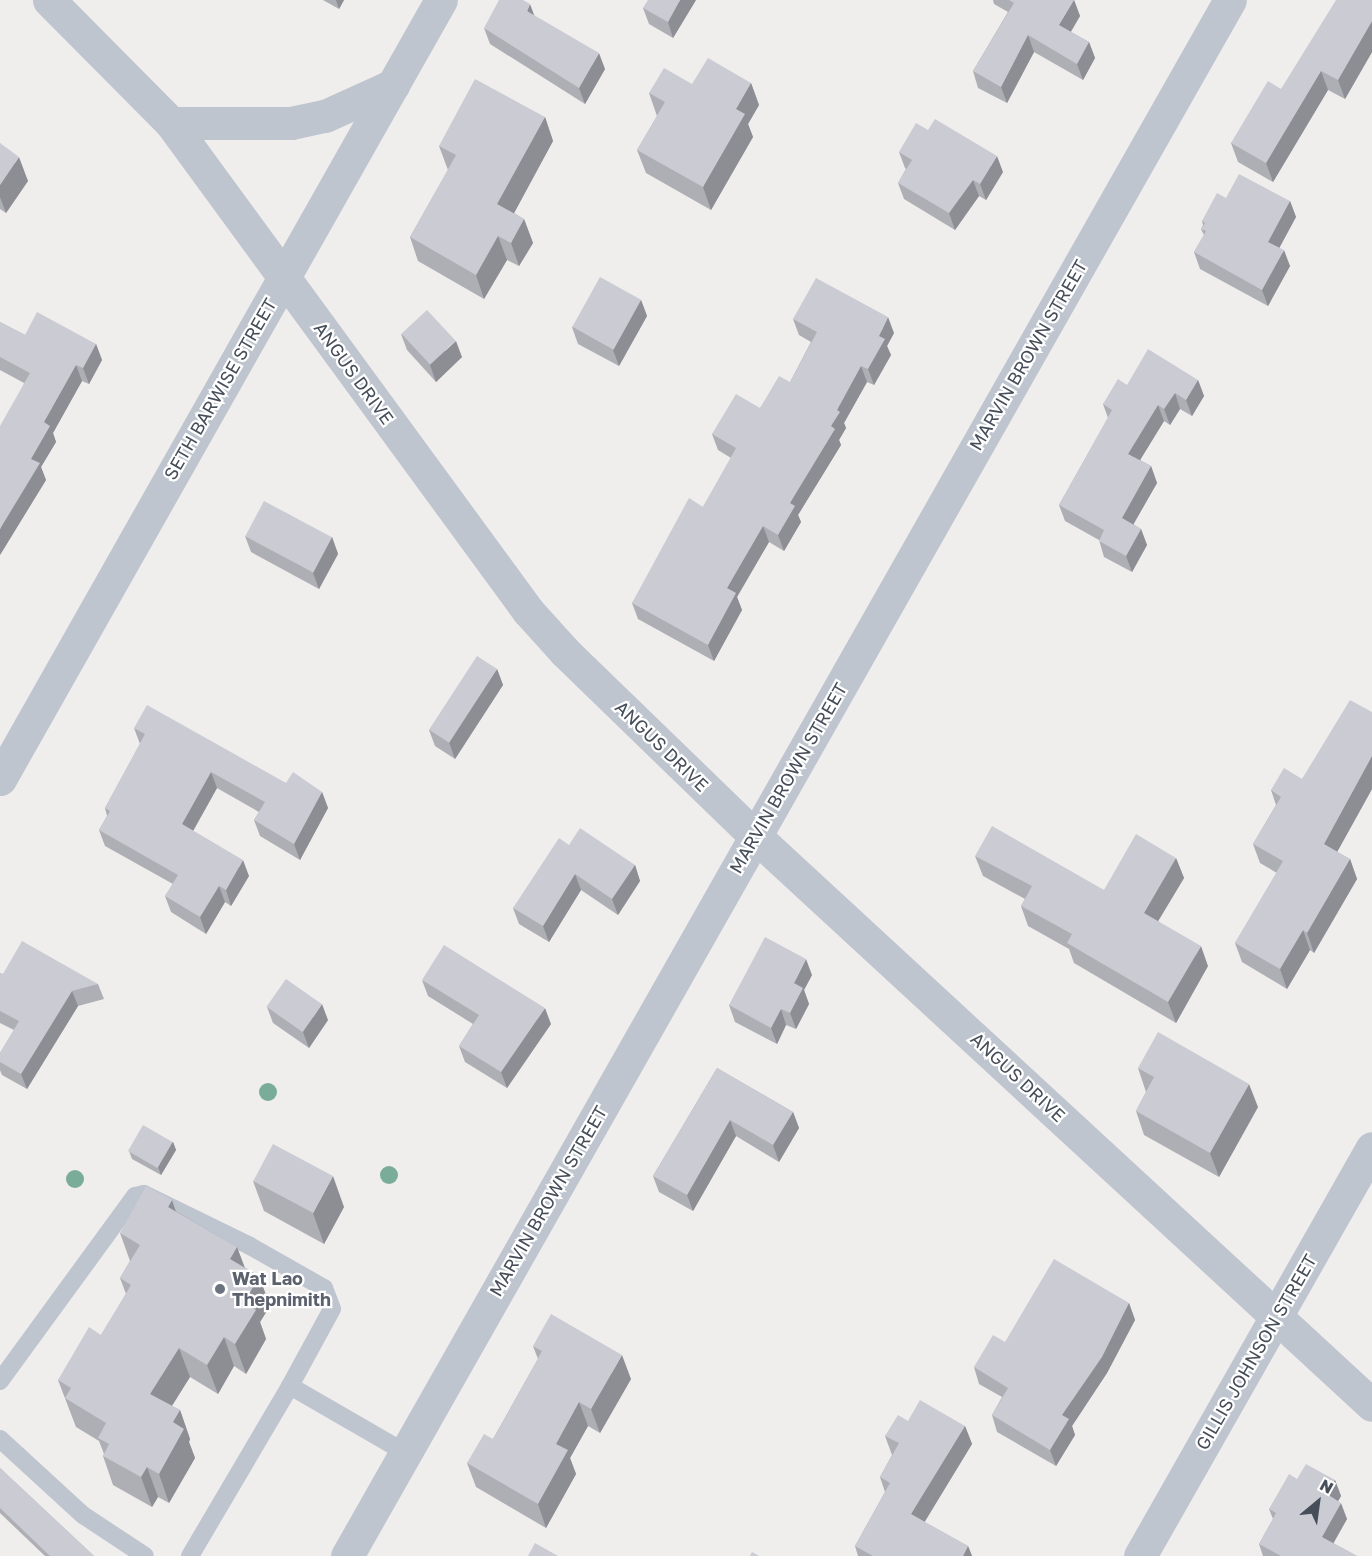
<!DOCTYPE html>
<html>
<head>
<meta charset="utf-8">
<style>
	body { margin:0 }
	#map { position:relative; width:1372px; height:1556px; overflow:hidden; background:#f0eded; font-family:"Golos Text",sans-serif }
	div>[style] { position:absolute }
	.service>* { height:18px; margin:-9px; padding:0 9px; transform-origin:9px; border-radius:9px; background:#bec5cf }
	.minor>* { height:33px; margin:-16.5px; padding:0 16.5px; transform-origin:16.5px; border-radius:16.5px; background:#bec5cf }
	.trees>* { width:18px; height:18px; margin:-9px; border-radius:50%; background:#79ad9a }
	.wall>* { inset:0; background:#aeafb5 }
	.shaded-wall>* { inset:0; background:#8d8e94 }
	.building>* { inset:0; background:#cacbd3; transform-origin:0 0 }
	.dots>* { width:16px; height:16px; translate:-50% -50%; box-sizing:border-box; border:3px solid #fff; border-radius:50% }
	span { translate:-50% -50%; white-space:nowrap; text-align:center; line-height:1.15; -webkit-text-stroke:4.5px #fff; paint-order:stroke }
	.street-label { font-size:18px; color:#464e5a }
	.worship-label { font-size:18px; color:#5b616d; font-weight:700 }
	.left { translate:0 -50%; text-align:left }
	.north { position:absolute; left:1288px; top:1472px; width:60px; height:60px; -webkit-text-stroke:4px #fff; paint-order:stroke; rotate:29deg; font-size:16px; font-weight:700; line-height:24px; text-align:center; color:#464e5a }
	.north::after { content:''; display:block; margin:auto; width:21px; height:27px; background:#464e5a; clip-path:polygon(50% 0,100% 100%,50% 72%,0 100%) }
</style>
</head>
<body>
<div id="map">
	<div class="service">
		<div style="left:0;top:1381px;width:229px;rotate:-53.9deg"></div>
		<div style="left:135px;top:1196px;width:9px;rotate:-13deg"></div>
		<div style="left:144px;top:1194px;width:118px;rotate:26.1deg"></div>
		<div style="left:250px;top:1246px;width:85px;rotate:29.6deg"></div>
		<div style="left:324px;top:1288px;width:22px;rotate:69deg"></div>
		<div style="left:332px;top:1309px;width:88px;rotate:118.6deg"></div>
		<div style="left:0;top:1439px;width:113px;rotate:42.5deg"></div>
		<div style="left:83px;top:1515px;width:74px;rotate:33.5deg"></div>
		<div style="left:190px;top:1556px;width:197px;rotate:-59.5deg"></div>
		<div style="left:290px;top:1386px;width:134px;rotate:30deg"></div>
	</div>
	<div class="minor">
		<div style="left:49px;top:0;width:173px;rotate:45.2deg"></div>
		<div style="left:171px;top:123px;width:605px;rotate:53.81deg"></div>
		<div style="left:528px;top:611px;width:55px;rotate:47.9deg"></div>
		<div style="left:565px;top:652px;width:264px;rotate:44.1deg"></div>
		<div style="left:755px;top:836px;width:839px;rotate:42.68deg"></div>
		<div style="left:171px;top:123px;width:120px"></div>
		<div style="left:291px;top:123px;width:35px;rotate:-12deg"></div>
		<div style="left:325px;top:116px;width:75px;rotate:-24.5deg"></div>
		<div style="left:0;top:779px;width:895px;rotate:-60.49deg"></div>
		<div style="left:347px;top:1556px;width:1789px;rotate:-60.43deg"></div>
		<div style="left:1140px;top:1556px;width:469px;rotate:-60.4deg"></div>
	</div>
	<div class="trees">
		<div style="left:268px;top:1092px"></div>
		<div style="left:389px;top:1175px"></div>
		<div style="left:75px;top:1179px"></div>
	</div>
	<div class="wall">
		<div style="clip-path:polygon(323px 0,344px 0,339px 9px)"></div>
		<div style="clip-path:polygon(696px 0,673px 38px,649px 24px,643px 8px)"></div>
		<div style="clip-path:polygon(993px 0,1074px 0,1080px 16px,1071px 32px,1089px 42px,1095px 58px,1083px 80px,1034px 52px,1007px 103px,978px 88px,973px 71px,1008px 12px,994px 4px)"></div>
		<div style="clip-path:polygon(1372px 0,1372px 52px,1345px 99px,1328px 90px,1273px 182px,1238px 162px,1231px 143px,1281px 89px)"></div>
		<div style="clip-path:polygon(484px 28px,605px 69px,585px 104px,490px 44px)"></div>
		<div style="clip-path:polygon(751px 83px,759px 105px,748px 124px,753px 137px,711px 210px,646px 173px,637px 150px,657px 116px,649px 93px,692px 84px)"></div>
		<div style="clip-path:polygon(545px 117px,553px 141px,514px 213px,524px 219px,533px 243px,519px 266px,507px 260px,484px 299px,418px 261px,410px 237px,448px 170px,439px 146px)"></div>
		<div style="clip-path:polygon(928px 130px,1003px 172px,986px 200px,979px 196px,955px 230px,904px 199px,898px 183px,906px 169px,905px 168px,899px 152px)"></div>
		<div style="clip-path:polygon(0 143px,28px 181px,6px 213px,0 209px)"></div>
		<div style="clip-path:polygon(1226px 198px,1290px 201px,1296px 217px,1279px 247px,1290px 266px,1268px 306px,1200px 269px,1194px 252px,1204px 235px,1201px 229px,1203px 225px,1202px 221px)"></div>
		<div style="clip-path:polygon(641px 300px,647px 316px,619px 366px,578px 344px,572px 327px)"></div>
		<div style="clip-path:polygon(793px 319px,894px 333px,887px 346px,891px 355px,874px 385px,867px 382px,844px 423px,846px 428px,839px 440px,841px 445px,798px 515px,801px 522px,784px 551px,769px 542px,737px 597px,742px 610px,714px 661px,638px 619px,632px 603px,703px 507px,731px 458px,718px 450px,712px 434px,760px 408px,790px 382px,811px 342px,799px 335px)"></div>
		<div style="clip-path:polygon(0 322px,25px 335px,96px 344px,102px 360px,89px 384px,82px 381px,53px 433px,56px 442px,41px 467px,46px 480px,0 555px,24px 383px,0 370px)"></div>
		<div style="clip-path:polygon(401px 334px,462px 357px,436px 382px,407px 350px)"></div>
		<div style="clip-path:polygon(1198px 380px,1204px 396px,1192px 416px,1180px 409px,1170px 425px,1164px 421px,1140px 460px,1151px 466px,1157px 483px,1133px 524px,1141px 529px,1147px 545px,1132px 572px,1104px 557px,1099px 540px,1065px 521px,1059px 505px,1108px 418px,1103px 404px,1127px 385px)"></div>
		<div style="clip-path:polygon(245px 536px,332px 537px,338px 554px,319px 589px,251px 552px)"></div>
		<div style="clip-path:polygon(497px 669px,503px 685px,455px 759px,435px 746px,429px 730px)"></div>
		<div style="clip-path:polygon(1372px 712px,1372px 789px,1337px 852px,1350px 859px,1357px 879px,1314px 953px,1310px 950px,1287px 989px,1242px 962px,1235px 943px,1277px 873px,1260px 863px,1253px 844px,1276px 805px,1271px 790px,1302px 779px)"></div>
		<div style="clip-path:polygon(134px 728px,286px 783px,322px 792px,328px 808px,300px 860px,260px 836px,254px 820px,259px 812px,217px 788px,193px 831px,249px 876px,231px 906px,225px 902px,206px 934px,171px 912px,165px 896px,173px 884px,105px 846px,99px 830px,107px 816px,105px 808px,140px 744px)"></div>
		<div style="clip-path:polygon(569px 845px,635px 865px,640px 881px,618px 915px,581px 890px,549px 942px,519px 924px,513px 908px)"></div>
		<div style="clip-path:polygon(975px 856px,1104px 890px,1176px 858px,1184px 878px,1158px 921px,1208px 966px,1176px 1023px,1074px 963px,1069px 949px,1028px 926px,1021px 906px,1025px 899px,983px 876px)"></div>
		<div style="clip-path:polygon(0 973px,3px 974px,98px 984px,104px 999px,78px 1006px,27px 1089px,2px 1075px,0 1070px,0 1053px,14px 1030px,0 1023px)"></div>
		<div style="clip-path:polygon(812px 975px,804px 990px,809px 1004px,796px 1029px,786px 1025px,777px 1044px,735px 1022px,729px 1005px)"></div>
		<div style="clip-path:polygon(422px 980px,551px 1024px,507px 1088px,465px 1062px,459px 1046px,473px 1024px,428px 996px)"></div>
		<div style="clip-path:polygon(267px 1007px,328px 1020px,309px 1048px,273px 1023px)"></div>
		<div style="clip-path:polygon(717px 1068px,793px 1112px,799px 1128px,779px 1162px,736px 1136px,693px 1211px,659px 1192px,653px 1176px)"></div>
		<div style="clip-path:polygon(1138px 1068px,1258px 1107px,1219px 1177px,1144px 1135px,1136px 1111px,1146px 1092px)"></div>
		<div style="clip-path:polygon(173px 1142px,176px 1150px,161px 1175px,132px 1159px,129px 1151px)"></div>
		<div style="clip-path:polygon(253px 1181px,344px 1207px,324px 1244px,264px 1211px)"></div>
		<div style="clip-path:polygon(176px 1211px,237px 1247px,244px 1267px,259px 1276px,270px 1306px,260px 1322px,266px 1339px,246px 1374px,234px 1366px,218px 1394px,190px 1377px,172px 1406px,180px 1410px,190px 1439px,189px 1442px,195px 1458px,169px 1503px,158px 1497px,152px 1507px,113px 1485px,103px 1456px,104px 1454px,99px 1441px,76px 1427px,58px 1380px,101px 1335px,126px 1294px,120px 1278px,130px 1261px,120px 1233px)"></div>
		<div style="clip-path:polygon(1129px 1303px,1135px 1320px,1107px 1373px,1072px 1426px,1075px 1435px,1056px 1466px,997px 1432px,992px 1415px,1002px 1397px,979px 1384px,974px 1367px,1005px 1342px)"></div>
		<div style="clip-path:polygon(533px 1346px,631px 1379px,600px 1433px,588px 1426px,570px 1458px,576px 1474px,546px 1528px,476px 1487px,467px 1463px,493px 1439px,521px 1389px,538px 1359px)"></div>
		<div style="clip-path:polygon(908px 1421px,965px 1426px,972px 1444px,924px 1522px,968px 1546px,972px 1556px,858px 1556px,855px 1546px,885px 1492px,880px 1477px,892px 1455px,885px 1436px)"></div>
		<div style="clip-path:polygon(0 1468px,94px 1556px,45px 1556px,0 1513px)"></div>
		<div style="clip-path:polygon(1297px 1479px,1335px 1480px,1341px 1496px,1338px 1501px,1347px 1519px,1333px 1543px,1357px 1556px,1263px 1556px,1259px 1544px,1273px 1519px,1269px 1509px)"></div>
	</div>
	<div class="shaded-wall">
		<div style="clip-path:polygon(336px 0,344px 0,339px 9px)"></div>
		<div style="clip-path:polygon(680px 0,696px 0,673px 38px,668px 22px)"></div>
		<div style="clip-path:polygon(1074px 0,1080px 16px,1065px 41px,1059px 25px)"></div>
		<div style="clip-path:polygon(530px 4px,536px 20px,527px 11px)"></div>
		<div style="clip-path:polygon(1372px 21px,1372px 52px,1345px 99px,1338px 80px)"></div>
		<div style="clip-path:polygon(1028px 35px,1034px 52px,1007px 103px,1001px 87px)"></div>
		<div style="clip-path:polygon(1089px 42px,1095px 58px,1083px 80px,1077px 64px)"></div>
		<div style="clip-path:polygon(599px 53px,605px 69px,585px 104px,579px 88px)"></div>
		<div style="clip-path:polygon(1321px 71px,1328px 90px,1273px 182px,1266px 163px)"></div>
		<div style="clip-path:polygon(751px 83px,759px 105px,748px 124px,753px 137px,711px 210px,703px 187px,736px 109px)"></div>
		<div style="clip-path:polygon(545px 117px,553px 141px,506px 228px,497px 204px)"></div>
		<div style="clip-path:polygon(997px 156px,1003px 172px,986px 200px,980px 184px)"></div>
		<div style="clip-path:polygon(19px 157px,28px 181px,6px 213px,0 197px,0 185px)"></div>
		<div style="clip-path:polygon(973px 180px,979px 196px,955px 230px,949px 213px)"></div>
		<div style="clip-path:polygon(1290px 201px,1296px 217px,1274px 258px,1268px 242px)"></div>
		<div style="clip-path:polygon(524px 219px,533px 243px,519px 266px,511px 243px)"></div>
		<div style="clip-path:polygon(498px 236px,507px 260px,484px 299px,476px 275px)"></div>
		<div style="clip-path:polygon(1284px 250px,1290px 266px,1268px 306px,1262px 290px)"></div>
		<div style="clip-path:polygon(641px 300px,647px 316px,619px 366px,613px 350px)"></div>
		<div style="clip-path:polygon(888px 317px,894px 333px,887px 346px,891px 355px,874px 385px,868px 369px,879px 336px)"></div>
		<div style="clip-path:polygon(456px 341px,462px 357px,436px 382px,430px 365px)"></div>
		<div style="clip-path:polygon(96px 344px,102px 360px,89px 384px,83px 368px)"></div>
		<div style="clip-path:polygon(76px 365px,82px 381px,53px 433px,56px 442px,41px 467px,46px 480px,0 555px,0 529px,31px 459px,44px 422px)"></div>
		<div style="clip-path:polygon(861px 366px,867px 382px,844px 423px,846px 428px,839px 440px,841px 445px,798px 515px,801px 522px,784px 551px,778px 535px,790px 503px,831px 426px,837px 410px)"></div>
		<div style="clip-path:polygon(1198px 380px,1204px 396px,1192px 416px,1186px 400px)"></div>
		<div style="clip-path:polygon(1175px 393px,1180px 409px,1170px 425px,1164px 409px)"></div>
		<div style="clip-path:polygon(1158px 405px,1164px 421px,1134px 470px,1128px 454px)"></div>
		<div style="clip-path:polygon(1151px 466px,1157px 483px,1128px 534px,1122px 518px)"></div>
		<div style="clip-path:polygon(763px 526px,769px 542px,737px 597px,742px 610px,714px 661px,708px 645px,727px 588px)"></div>
		<div style="clip-path:polygon(1141px 529px,1147px 545px,1132px 572px,1126px 556px)"></div>
		<div style="clip-path:polygon(332px 537px,338px 554px,319px 589px,313px 573px)"></div>
		<div style="clip-path:polygon(497px 669px,503px 685px,455px 759px,449px 742px)"></div>
		<div style="clip-path:polygon(1372px 756px,1372px 789px,1331px 863px,1324px 844px)"></div>
		<div style="clip-path:polygon(211px 772px,217px 788px,188px 840px,182px 824px)"></div>
		<div style="clip-path:polygon(322px 792px,328px 808px,300px 860px,294px 844px)"></div>
		<div style="clip-path:polygon(1176px 858px,1184px 878px,1151px 933px,1144px 913px)"></div>
		<div style="clip-path:polygon(1350px 859px,1357px 879px,1314px 953px,1307px 933px)"></div>
		<div style="clip-path:polygon(243px 860px,249px 876px,231px 906px,226px 890px)"></div>
		<div style="clip-path:polygon(635px 865px,640px 881px,618px 915px,612px 899px)"></div>
		<div style="clip-path:polygon(575px 874px,581px 890px,549px 942px,543px 926px)"></div>
		<div style="clip-path:polygon(219px 886px,225px 902px,206px 934px,200px 917px)"></div>
		<div style="clip-path:polygon(1303px 930px,1310px 950px,1287px 989px,1280px 969px)"></div>
		<div style="clip-path:polygon(1201px 946px,1208px 966px,1176px 1023px,1168px 1002px)"></div>
		<div style="clip-path:polygon(806px 959px,812px 975px,804px 990px,809px 1004px,796px 1029px,790px 1013px,794px 983px)"></div>
		<div style="clip-path:polygon(72px 991px,78px 1006px,27px 1089px,21px 1074px)"></div>
		<div style="clip-path:polygon(322px 1004px,328px 1020px,309px 1048px,303px 1032px)"></div>
		<div style="clip-path:polygon(545px 1008px,551px 1024px,507px 1088px,501px 1072px)"></div>
		<div style="clip-path:polygon(781px 1009px,786px 1025px,777px 1044px,771px 1028px)"></div>
		<div style="clip-path:polygon(1249px 1084px,1258px 1107px,1219px 1177px,1210px 1153px)"></div>
		<div style="clip-path:polygon(793px 1112px,799px 1128px,779px 1162px,773px 1145px)"></div>
		<div style="clip-path:polygon(730px 1120px,736px 1136px,693px 1211px,687px 1195px)"></div>
		<div style="clip-path:polygon(173px 1142px,176px 1150px,161px 1175px,158px 1167px)"></div>
		<div style="clip-path:polygon(333px 1176px,344px 1207px,324px 1244px,313px 1213px)"></div>
		<div style="clip-path:polygon(172px 1200px,182px 1230px,168px 1207px)"></div>
		<div style="clip-path:polygon(237px 1247px,248px 1276px,230px 1259px)"></div>
		<div style="clip-path:polygon(259px 1276px,270px 1306px,260px 1322px,266px 1339px,246px 1374px,235px 1344px,244px 1303px)"></div>
		<div style="clip-path:polygon(1129px 1303px,1135px 1320px,1107px 1373px,1072px 1426px,1075px 1435px,1056px 1466px,1050px 1450px,1062px 1415px)"></div>
		<div style="clip-path:polygon(224px 1337px,234px 1366px,218px 1394px,207px 1365px)"></div>
		<div style="clip-path:polygon(179px 1348px,190px 1377px,161px 1423px,150px 1394px)"></div>
		<div style="clip-path:polygon(622px 1355px,631px 1379px,600px 1433px,591px 1409px)"></div>
		<div style="clip-path:polygon(579px 1402px,588px 1426px,570px 1458px,576px 1474px,546px 1528px,538px 1504px,556px 1444px)"></div>
		<div style="clip-path:polygon(180px 1410px,190px 1439px,189px 1442px,195px 1458px,169px 1503px,159px 1474px,173px 1422px)"></div>
		<div style="clip-path:polygon(965px 1426px,972px 1444px,918px 1533px,911px 1514px)"></div>
		<div style="clip-path:polygon(147px 1467px,158px 1497px,152px 1507px,141px 1477px)"></div>
		<div style="clip-path:polygon(1335px 1480px,1341px 1496px,1333px 1510px,1327px 1494px)"></div>
		<div style="clip-path:polygon(1341px 1503px,1347px 1519px,1328px 1553px,1322px 1537px)"></div>
		<div style="clip-path:polygon(968px 1546px,972px 1556px,963px 1556px)"></div>
	</div>
	<div class="building">
		<div style="clip-path:polygon(499px 0,523px 0,530px 4px,527px 11px,599px 53px,579px 88px,484px 28px)"></div>
		<div style="clip-path:polygon(648px 0,680px 0,668px 22px,643px 8px)"></div>
		<div style="clip-path:polygon(1009px 0,1074px 0,1059px 25px,1089px 42px,1077px 64px,1028px 35px,1001px 87px,973px 71px,1014px 3px)"></div>
		<div style="clip-path:polygon(1336px 0,1372px 0,1372px 21px,1338px 80px,1321px 71px,1266px 163px,1231px 143px,1268px 81px,1281px 89px)"></div>
		<div style="clip-path:polygon(708px 58px,751px 83px,736px 109px,745px 114px,703px 187px,637px 150px,665px 102px,649px 93px,664px 68px,692px 84px)"></div>
		<div style="clip-path:polygon(475px 79px,545px 117px,497px 204px,524px 219px,511px 243px,498px 236px,476px 275px,410px 237px,456px 155px,439px 146px)"></div>
		<div style="clip-path:polygon(935px 119px,997px 156px,980px 184px,973px 180px,949px 213px,898px 183px,912px 160px,899px 152px,916px 123px,928px 130px)"></div>
		<div style="clip-path:polygon(0 143px,19px 157px,0 185px)"></div>
		<div style="clip-path:polygon(1239px 174px,1290px 201px,1268px 242px,1284px 250px,1262px 290px,1194px 252px,1206px 231px,1201px 229px,1205px 223px,1202px 221px,1217px 193px,1226px 198px)"></div>
		<div style="left:600px;top:277px;width:47px;height:57px;rotate:29deg"></div>
		<div style="clip-path:polygon(816px 278px,888px 317px,879px 336px,885px 339px,868px 369px,861px 366px,837px 410px,840px 412px,831px 426px,835px 429px,790px 503px,795px 506px,778px 535px,763px 526px,727px 588px,736px 593px,708px 645px,632px 603px,689px 498px,703px 507px,736px 448px,712px 434px,736px 394px,760px 408px,779px 376px,790px 382px,817px 332px,793px 319px)"></div>
		<div style="left:427px;top:310px;width:42px;height:35px;rotate:47deg"></div>
		<div style="clip-path:polygon(37px 312px,96px 344px,83px 368px,76px 365px,44px 422px,50px 426px,31px 459px,40px 463px,0 529px,0 426px,30px 373px,0 357px,0 322px,25px 335px)"></div>
		<div style="clip-path:polygon(1148px 349px,1198px 380px,1186px 400px,1175px 393px,1164px 409px,1158px 405px,1128px 454px,1151px 466px,1122px 518px,1141px 529px,1126px 556px,1099px 541px,1104px 530px,1059px 505px,1112px 410px,1103px 404px,1118px 379px,1127px 385px)"></div>
		<div style="left:264px;top:501px;width:77px;height:40px;rotate:28deg"></div>
		<div style="left:477px;top:656px;width:24px;height:88px;rotate:33deg"></div>
		<div style="clip-path:polygon(1350px 700px,1372px 712px,1372px 756px,1324px 844px,1350px 859px,1307px 933px,1303px 930px,1280px 969px,1235px 943px,1283px 861px,1253px 844px,1281px 797px,1271px 790px,1284px 768px,1302px 779px)"></div>
		<div style="clip-path:polygon(147px 705px,286px 783px,293px 772px,322px 792px,294px 844px,254px 820px,265px 802px,211px 772px,182px 824px,243px 860px,226px 890px,219px 886px,200px 917px,165px 896px,178px 875px,99px 830px,110px 811px,105px 808px,145px 734px,134px 728px)"></div>
		<div style="clip-path:polygon(992px 826px,1104px 890px,1136px 834px,1176px 858px,1144px 913px,1201px 946px,1168px 1002px,1067px 943px,1072px 934px,1021px 906px,1032px 886px,975px 856px)"></div>
		<div style="clip-path:polygon(580px 828px,635px 865px,612px 899px,575px 874px,543px 926px,513px 908px,559px 838px,569px 845px)"></div>
		<div style="clip-path:polygon(765px 937px,806px 959px,794px 983px,803px 988px,790px 1013px,781px 1009px,771px 1028px,729px 1005px)"></div>
		<div style="clip-path:polygon(22px 941px,98px 984px,72px 991px,21px 1074px,0 1062px,0 1053px,19px 1021px,0 1011px,0 973px,3px 974px)"></div>
		<div style="clip-path:polygon(444px 945px,545px 1008px,501px 1072px,459px 1046px,479px 1015px,422px 980px)"></div>
		<div style="left:286px;top:979px;width:44px;height:34px;rotate:35deg"></div>
		<div style="clip-path:polygon(1158px 1032px,1249px 1084px,1210px 1153px,1136px 1111px,1154px 1077px,1138px 1068px)"></div>
		<div style="clip-path:polygon(717px 1068px,793px 1112px,773px 1145px,730px 1120px,687px 1195px,653px 1176px)"></div>
		<div style="left:143px;top:1125px;width:34px;height:30px;rotate:30deg"></div>
		<div style="left:273px;top:1144px;width:68px;height:42px;rotate:28deg"></div>
		<div style="clip-path:polygon(146px 1186px,172px 1200px,168px 1207px,237px 1247px,230px 1259px,259px 1276px,244px 1303px,256px 1310px,235px 1344px,224px 1337px,207px 1365px,179px 1348px,150px 1394px,180px 1410px,173px 1422px,184px 1429px,159px 1474px,147px 1467px,141px 1477px,103px 1456px,109px 1444px,98px 1438px,106px 1423px,65px 1398px,71px 1388px,58px 1380px,89px 1327px,101px 1335px,131px 1285px,120px 1278px,140px 1245px,120px 1233px)"></div>
		<div style="clip-path:polygon(1054px 1259px,1129px 1303px,1102px 1357px,1062px 1415px,1069px 1419px,1050px 1450px,992px 1415px,1008px 1388px,974px 1367px,993px 1335px,1005px 1342px)"></div>
		<div style="clip-path:polygon(551px 1314px,622px 1355px,591px 1409px,579px 1402px,556px 1444px,568px 1450px,538px 1504px,467px 1463px,484px 1434px,493px 1439px,521px 1389px,542px 1351px,533px 1346px)"></div>
		<div style="clip-path:polygon(920px 1400px,965px 1426px,911px 1514px,968px 1546px,963px 1556px,873px 1556px,855px 1546px,890px 1483px,880px 1477px,899px 1443px,885px 1436px,898px 1415px,908px 1421px)"></div>
		<div style="clip-path:polygon(1306px 1464px,1335px 1480px,1327px 1494px,1341px 1503px,1322px 1537px,1357px 1556px,1281px 1556px,1259px 1544px,1276px 1513px,1269px 1509px,1289px 1474px,1297px 1479px)"></div>
		<div style="clip-path:polygon(0 1468px,94px 1556px,50px 1556px,0 1508px)"></div>
		<div style="clip-path:polygon(535px 1543px,558px 1556px,528px 1556px)"></div>
		<div style="clip-path:polygon(752px 1552px,759px 1556px,750px 1556px)"></div>
	</div>
	<div class="dots">
		<div style="left:220px;top:1289px;background:#6b7280"></div>
	</div>
	<div class="street-label">
		<span style="left:1028px;top:355px;rotate:-60deg">MARVIN BROWN STREET</span>
		<span style="left:354px;top:373px;rotate:54deg">ANGUS DRIVE</span>
		<span style="left:220px;top:389px;rotate:-60deg">SETH BARWISE STREET</span>
		<span style="left:662px;top:746px;rotate:44deg">ANGUS DRIVE</span>
		<span style="left:788px;top:778px;rotate:-60deg">MARVIN BROWN STREET</span>
		<span style="left:1018px;top:1077px;rotate:43deg">ANGUS DRIVE</span>
		<span style="left:548px;top:1201px;rotate:-60deg">MARVIN BROWN STREET</span>
		<span style="left:1256px;top:1352px;rotate:-60deg">GILLIS JOHNSON STREET</span>
	</div>
	<div class="worship-label">
		<span class="left" style="left:232px;top:1289px">Wat Lao<br>Thepnimith</span>
	</div>
	<div class="north">N</div>
</div>
</body>
</html>
